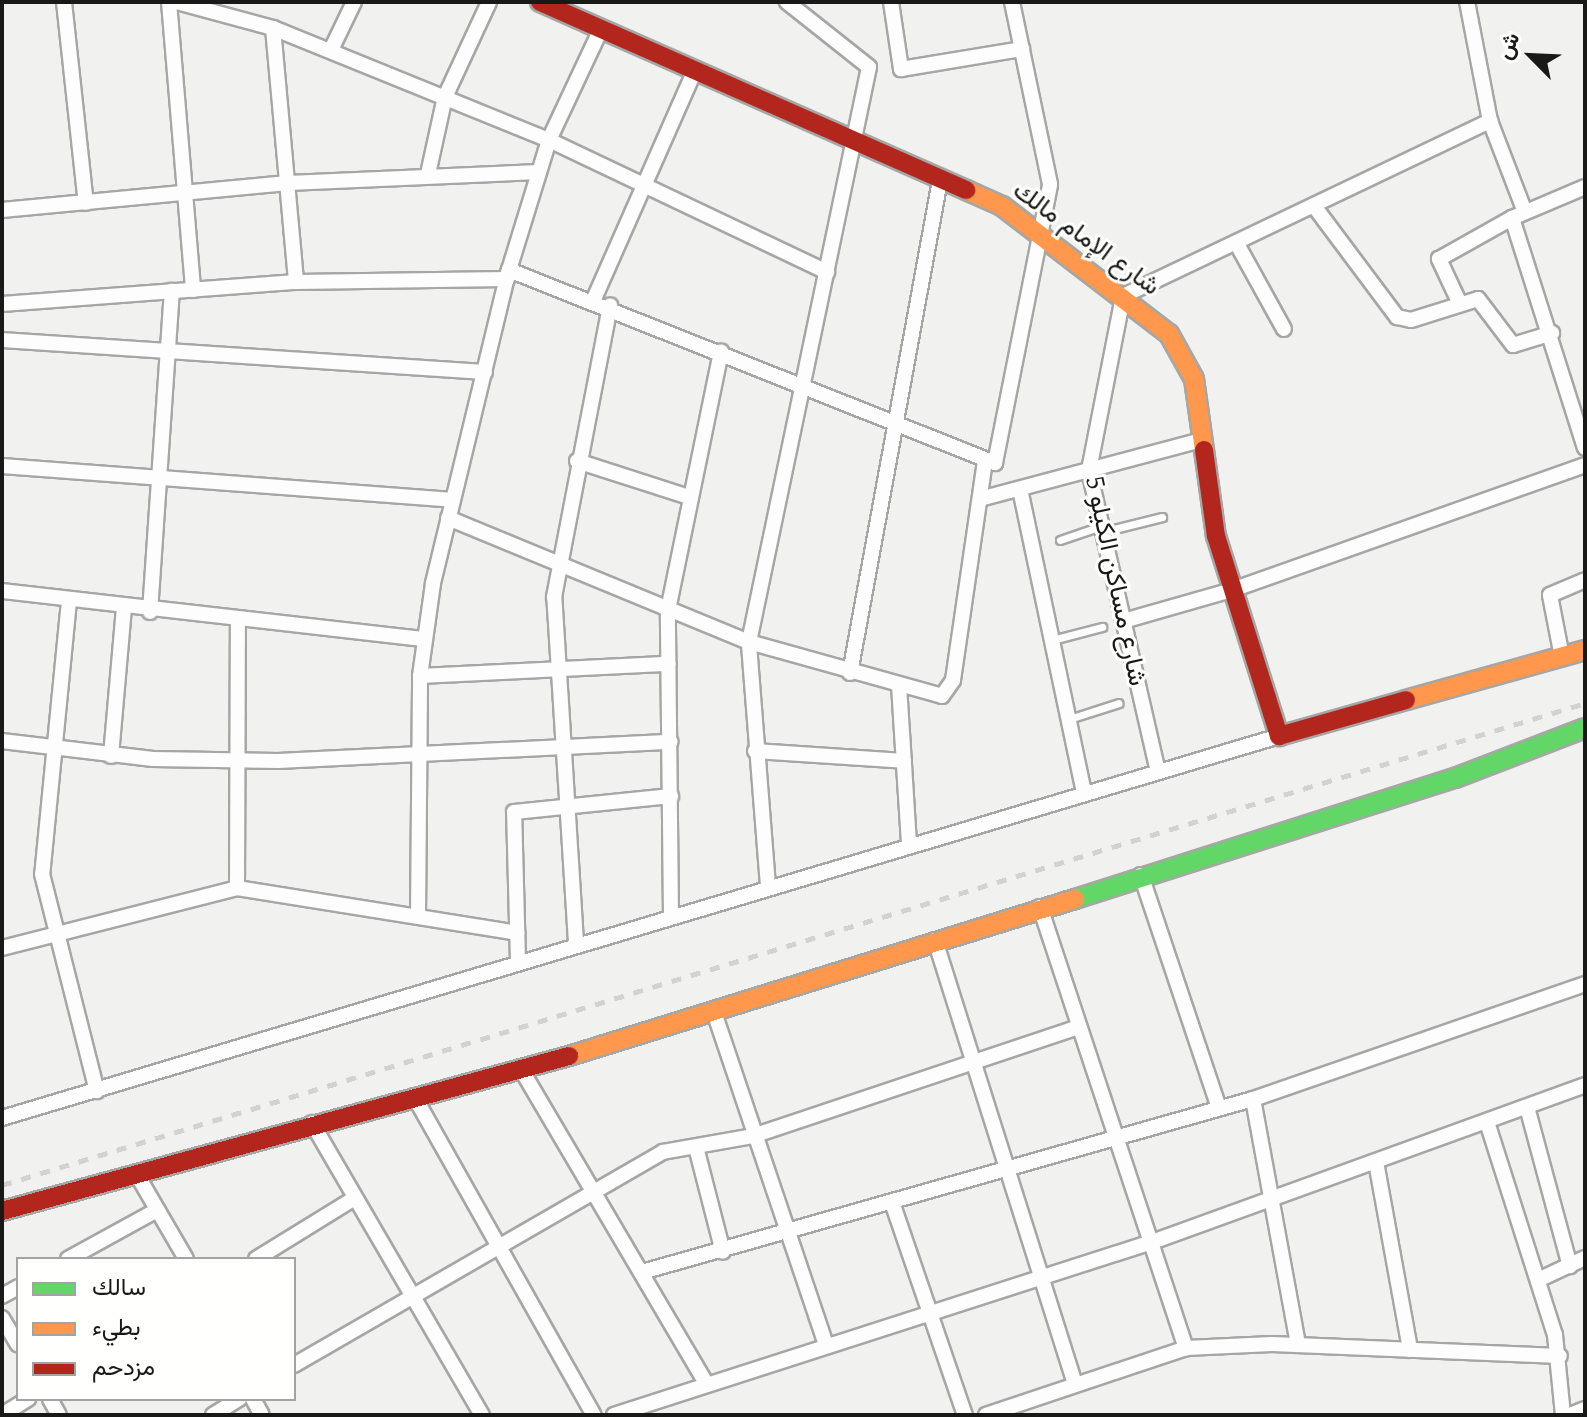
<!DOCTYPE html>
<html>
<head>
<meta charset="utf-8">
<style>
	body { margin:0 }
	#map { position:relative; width:1587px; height:1417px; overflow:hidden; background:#f1f1f0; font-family:Spectral,Vazirmatn,serif }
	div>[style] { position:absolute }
	.roads { filter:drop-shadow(2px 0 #a6a6a5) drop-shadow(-2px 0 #a6a6a5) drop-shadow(0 2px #a6a6a5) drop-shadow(0 -2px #a6a6a5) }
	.lane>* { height:7px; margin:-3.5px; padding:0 3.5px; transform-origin:3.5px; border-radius:3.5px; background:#fdfdfd }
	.street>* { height:14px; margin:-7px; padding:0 7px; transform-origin:7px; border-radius:7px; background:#fdfdfd }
	.fast>* { height:18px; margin:-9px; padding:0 9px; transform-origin:9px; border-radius:9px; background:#63d668 }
	.slow>* { height:18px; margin:-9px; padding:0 9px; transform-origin:9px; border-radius:9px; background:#ff974d }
	.jam>* { height:18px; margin:-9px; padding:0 9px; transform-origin:9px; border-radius:9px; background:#b3261e }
	.rail>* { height:5px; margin-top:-2.5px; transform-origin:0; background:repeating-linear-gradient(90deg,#d2d2d1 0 10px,transparent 0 20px) }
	span { translate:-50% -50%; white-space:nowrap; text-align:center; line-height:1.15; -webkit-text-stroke:6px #fffffe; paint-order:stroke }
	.street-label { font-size:26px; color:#191918 }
	.frame { position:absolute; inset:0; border:4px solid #191918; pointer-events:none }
	.legend { position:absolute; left:16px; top:1257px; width:280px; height:144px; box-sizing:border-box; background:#fffffe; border:2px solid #a3a3a2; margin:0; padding:10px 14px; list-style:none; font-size:24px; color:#191918 }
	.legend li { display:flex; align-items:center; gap:16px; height:40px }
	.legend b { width:40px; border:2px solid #a3a3a2 }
	.north { position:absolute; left:1491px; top:16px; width:80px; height:80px; -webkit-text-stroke:6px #fffffe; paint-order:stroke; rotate:294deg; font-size:22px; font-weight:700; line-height:32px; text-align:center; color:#191918 }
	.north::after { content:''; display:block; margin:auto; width:28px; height:36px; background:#191918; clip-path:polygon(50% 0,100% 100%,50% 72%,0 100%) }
</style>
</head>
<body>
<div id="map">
	<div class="roads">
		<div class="lane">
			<div style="left:1102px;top:532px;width:62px;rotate:-14deg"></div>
			<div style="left:1060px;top:540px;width:43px;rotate:-18.9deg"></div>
			<div style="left:1052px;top:640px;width:52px;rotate:-14.6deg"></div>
			<div style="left:1069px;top:719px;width:52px;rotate:-17.7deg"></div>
		</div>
		<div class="street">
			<div style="left:64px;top:2px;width:202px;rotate:83.8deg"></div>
			<div style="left:169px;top:2px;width:289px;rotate:85.2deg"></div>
			<div style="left:177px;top:2px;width:99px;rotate:15.2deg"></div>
			<div style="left:273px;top:28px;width:298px;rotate:22.1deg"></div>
			<div style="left:549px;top:140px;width:308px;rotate:25.4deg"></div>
			<div style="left:891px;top:2px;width:68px;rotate:81.5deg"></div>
			<div style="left:901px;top:69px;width:123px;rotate:-9.4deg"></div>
			<div style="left:273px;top:28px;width:255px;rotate:84.8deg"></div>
			<div style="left:331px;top:50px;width:53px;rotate:-64.4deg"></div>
			<div style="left:1490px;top:121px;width:97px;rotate:69deg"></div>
			<div style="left:428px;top:174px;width:79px;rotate:-77.6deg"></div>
			<div style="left:445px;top:97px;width:105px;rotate:-65.1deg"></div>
			<div style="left:1585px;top:187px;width:79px;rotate:157deg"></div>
			<div style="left:1512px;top:218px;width:241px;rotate:72.4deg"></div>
			<div style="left:1314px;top:206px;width:139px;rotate:53.2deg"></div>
			<div style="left:1397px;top:317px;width:14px;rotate:12deg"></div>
			<div style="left:1411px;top:320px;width:70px;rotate:-17.4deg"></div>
			<div style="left:1478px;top:299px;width:58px;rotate:52.7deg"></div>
			<div style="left:1513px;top:345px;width:41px;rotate:-17.1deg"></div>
			<div style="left:2px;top:210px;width:287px;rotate:-5.4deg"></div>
			<div style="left:288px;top:183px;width:251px;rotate:-2.5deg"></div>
			<div style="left:1237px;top:244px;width:97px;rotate:61.1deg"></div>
			<div style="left:509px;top:270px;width:523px;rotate:21.66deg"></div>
			<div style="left:995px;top:463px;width:284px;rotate:-78.8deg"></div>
			<div style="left:1050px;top:184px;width:186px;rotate:-101.8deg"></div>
			<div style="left:594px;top:299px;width:250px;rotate:-66.2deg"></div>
			<div style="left:2px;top:304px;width:295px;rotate:-4.3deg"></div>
			<div style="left:296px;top:282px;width:211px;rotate:-0.8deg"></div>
			<div style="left:1460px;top:304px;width:50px;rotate:-115deg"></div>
			<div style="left:1439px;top:259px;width:84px;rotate:-29.3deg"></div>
			<div style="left:2px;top:340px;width:484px;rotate:3.8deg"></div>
			<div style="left:577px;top:461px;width:118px;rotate:17.8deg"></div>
			<div style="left:2px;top:466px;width:452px;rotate:4.3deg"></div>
			<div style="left:1020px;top:489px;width:311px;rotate:78.1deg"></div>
			<div style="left:980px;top:499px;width:229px;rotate:-14.9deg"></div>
			<div style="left:448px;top:518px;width:326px;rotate:22.4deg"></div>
			<div style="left:749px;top:642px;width:200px;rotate:15.6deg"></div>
			<div style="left:942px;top:696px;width:19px;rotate:-55deg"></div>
			<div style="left:953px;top:680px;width:221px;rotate:-81.7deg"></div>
			<div style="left:2px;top:591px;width:423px;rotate:6.5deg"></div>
			<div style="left:69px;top:601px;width:274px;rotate:95.6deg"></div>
			<div style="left:42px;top:874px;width:224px;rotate:75.8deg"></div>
			<div style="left:150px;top:612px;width:322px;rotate:-86.1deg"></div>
			<div style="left:1123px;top:621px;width:113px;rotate:-15.9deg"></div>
			<div style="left:1232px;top:590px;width:374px;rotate:-19.5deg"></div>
			<div style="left:1562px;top:657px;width:63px;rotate:-101deg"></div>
			<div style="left:1550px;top:595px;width:38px;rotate:-23deg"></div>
			<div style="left:850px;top:673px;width:501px;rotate:-79.65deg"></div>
			<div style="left:420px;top:676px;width:249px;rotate:-2.8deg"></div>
			<div style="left:899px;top:685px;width:160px;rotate:86.4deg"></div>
			<div style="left:2px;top:741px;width:152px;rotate:6.8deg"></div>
			<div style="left:153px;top:759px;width:125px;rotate:0.9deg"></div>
			<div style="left:278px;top:761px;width:393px;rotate:-2.8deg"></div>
			<div style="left:755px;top:751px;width:149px;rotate:3.8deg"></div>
			<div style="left:111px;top:756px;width:149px;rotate:-85deg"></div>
			<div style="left:1158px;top:772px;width:310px;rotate:-102.9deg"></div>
			<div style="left:1089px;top:470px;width:177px;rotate:-78.9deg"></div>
			<div style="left:1123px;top:296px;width:407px;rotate:-25.5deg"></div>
			<div style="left:1490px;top:121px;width:121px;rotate:-100.9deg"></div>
			<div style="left:1141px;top:875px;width:246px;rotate:71.5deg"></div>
			<div style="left:768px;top:886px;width:245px;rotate:-94.5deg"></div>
			<div style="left:749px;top:642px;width:587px;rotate:-78.21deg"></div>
			<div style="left:869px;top:67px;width:105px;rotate:-141.6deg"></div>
			<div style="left:237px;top:888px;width:266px;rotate:-89.8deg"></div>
			<div style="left:1040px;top:907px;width:465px;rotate:71.7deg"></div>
			<div style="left:671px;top:915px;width:305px;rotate:-90.6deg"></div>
			<div style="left:668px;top:610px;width:264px;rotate:-78.4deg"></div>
			<div style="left:418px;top:916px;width:240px;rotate:-89.5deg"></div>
			<div style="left:420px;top:676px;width:94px;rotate:-82deg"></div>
			<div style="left:433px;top:583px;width:322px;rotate:-76.4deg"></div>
			<div style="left:509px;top:270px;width:136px;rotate:-72.9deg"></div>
			<div style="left:549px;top:140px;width:123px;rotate:-64.9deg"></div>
			<div style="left:935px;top:940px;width:461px;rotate:72.5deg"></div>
			<div style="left:576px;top:942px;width:346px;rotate:-93.6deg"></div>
			<div style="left:554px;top:597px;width:297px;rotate:-79.1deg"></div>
			<div style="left:2px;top:948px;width:243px;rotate:-14.3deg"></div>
			<div style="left:237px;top:888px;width:284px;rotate:9.1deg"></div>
			<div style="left:518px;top:961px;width:149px;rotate:-91.5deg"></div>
			<div style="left:514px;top:812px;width:158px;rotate:-5.8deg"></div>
			<div style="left:714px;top:1012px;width:351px;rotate:71.4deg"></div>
			<div style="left:521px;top:1069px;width:364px;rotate:59.5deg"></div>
			<div style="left:414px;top:1096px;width:366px;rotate:60.6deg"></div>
			<div style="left:1253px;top:1099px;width:250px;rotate:79.6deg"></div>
			<div style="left:1527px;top:1107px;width:165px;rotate:74.9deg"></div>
			<div style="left:2px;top:1118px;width:1333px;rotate:-16.65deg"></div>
			<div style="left:1487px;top:1122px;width:224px;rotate:72.3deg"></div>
			<div style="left:1555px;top:1335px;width:80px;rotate:84.3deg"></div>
			<div style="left:312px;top:1123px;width:338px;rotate:59.8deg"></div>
			<div style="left:696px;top:1147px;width:108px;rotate:75.6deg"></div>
			<div style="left:1376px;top:1162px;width:191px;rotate:79.7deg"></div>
			<div style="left:136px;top:1173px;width:99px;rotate:59.8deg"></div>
			<div style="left:893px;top:1205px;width:222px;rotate:71.1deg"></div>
			<div style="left:68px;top:1259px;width:102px;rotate:-28.8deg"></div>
			<div style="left:256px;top:1259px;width:114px;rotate:-31.7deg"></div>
			<div style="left:642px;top:1272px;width:635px;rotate:-15.81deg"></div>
			<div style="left:1253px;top:1099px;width:351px;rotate:-19.1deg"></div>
			<div style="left:1538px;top:1280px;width:52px;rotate:-25.1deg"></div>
			<div style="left:2px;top:1296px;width:18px;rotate:-29deg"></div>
			<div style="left:2px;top:1318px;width:31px;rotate:59deg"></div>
			<div style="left:294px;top:1365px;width:426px;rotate:-30deg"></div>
			<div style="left:663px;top:1152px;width:91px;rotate:-10.1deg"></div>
			<div style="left:753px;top:1136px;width:343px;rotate:-18.5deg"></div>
			<div style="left:50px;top:1399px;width:18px;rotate:61deg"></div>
			<div style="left:253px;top:1399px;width:18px;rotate:61deg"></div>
			<div style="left:2px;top:1415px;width:31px;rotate:-32deg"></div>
			<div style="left:213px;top:1415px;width:31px;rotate:-32deg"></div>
			<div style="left:614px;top:1415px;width:565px;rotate:-17.83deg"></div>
			<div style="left:1152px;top:1242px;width:461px;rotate:-19.9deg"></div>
			<div style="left:986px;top:1415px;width:211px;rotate:-18.5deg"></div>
			<div style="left:1186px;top:1348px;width:86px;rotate:-2.7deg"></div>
			<div style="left:1272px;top:1344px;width:288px;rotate:2.4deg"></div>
			<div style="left:1570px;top:1415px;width:16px;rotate:-22deg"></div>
		</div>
		<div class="fast">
			<div style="left:1075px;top:899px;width:399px;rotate:-17.7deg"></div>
			<div style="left:1455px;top:778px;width:139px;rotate:-21deg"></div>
		</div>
		<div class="slow">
			<div style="left:966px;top:190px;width:39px;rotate:24deg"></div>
			<div style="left:1002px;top:206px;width:210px;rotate:37.5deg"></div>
			<div style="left:1169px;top:334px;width:51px;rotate:60.9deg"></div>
			<div style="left:1194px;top:379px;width:72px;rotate:82deg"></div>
			<div style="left:1406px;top:700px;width:186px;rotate:-15.6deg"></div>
			<div style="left:569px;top:1056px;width:530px;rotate:-17.24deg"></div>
		</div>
		<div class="jam">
			<div style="left:540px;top:2px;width:466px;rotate:23.8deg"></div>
			<div style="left:1204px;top:450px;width:87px;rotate:82.1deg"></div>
			<div style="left:1216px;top:536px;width:210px;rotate:72.5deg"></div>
			<div style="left:1279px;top:736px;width:132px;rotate:-15.8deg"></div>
			<div style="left:2px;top:1211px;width:588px;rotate:-15.29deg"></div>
		</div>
	</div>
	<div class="rail">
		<div style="left:2px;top:1185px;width:1655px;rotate:-16.93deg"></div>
	</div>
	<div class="street-label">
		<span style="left:1086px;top:239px;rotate:36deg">شارع الإمام مالك</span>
		<span style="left:1115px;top:581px;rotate:78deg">شارع مساكن الكيلو 5</span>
	</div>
	<div class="frame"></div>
	<ul class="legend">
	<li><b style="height:10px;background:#63d668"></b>سالك</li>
	<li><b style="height:10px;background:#ff974d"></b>بطيء</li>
	<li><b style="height:10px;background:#b3261e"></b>مزدحم</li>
	</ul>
	<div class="north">ش</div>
</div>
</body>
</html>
